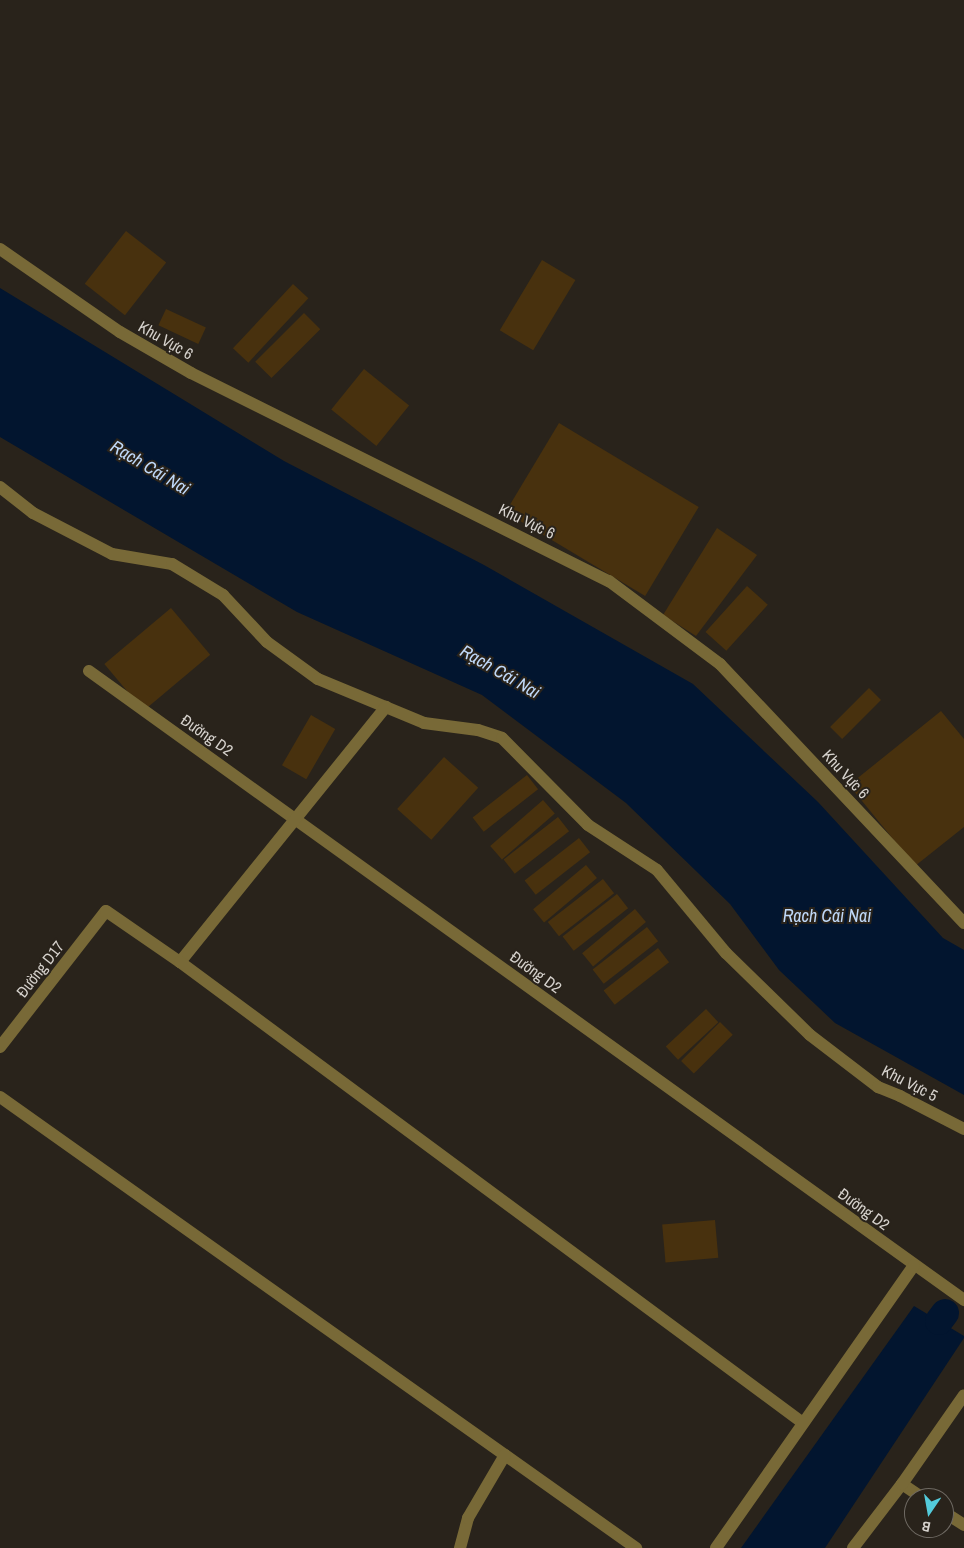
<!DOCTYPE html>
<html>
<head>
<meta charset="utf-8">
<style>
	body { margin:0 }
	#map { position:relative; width:964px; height:1548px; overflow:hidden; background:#29231b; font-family:"Archivo Narrow",sans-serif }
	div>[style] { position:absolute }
	.water>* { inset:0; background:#02152f }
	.canal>* { height:28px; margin:-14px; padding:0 14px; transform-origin:14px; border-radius:14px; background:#02152f }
	.building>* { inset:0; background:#48310e; transform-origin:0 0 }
	.minor>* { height:12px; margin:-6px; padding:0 6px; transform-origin:6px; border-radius:6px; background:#786937 }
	span { translate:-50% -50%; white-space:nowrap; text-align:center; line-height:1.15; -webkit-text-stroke:4px #29231b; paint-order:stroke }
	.street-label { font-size:16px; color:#d6d2cd }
	.water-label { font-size:18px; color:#c0d9f9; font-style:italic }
	.north { position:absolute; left:904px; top:1488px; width:50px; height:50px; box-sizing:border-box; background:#29231b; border:1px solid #6e6962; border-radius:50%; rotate:192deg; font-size:14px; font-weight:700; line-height:20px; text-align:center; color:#d6d2cd }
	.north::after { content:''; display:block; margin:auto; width:18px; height:22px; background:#53cbdb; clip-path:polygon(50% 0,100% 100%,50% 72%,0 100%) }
</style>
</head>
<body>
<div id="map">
	<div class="water">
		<div style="clip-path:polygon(0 288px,284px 461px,484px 565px,693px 684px,818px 802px,943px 938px,964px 950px,964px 1095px,835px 1023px,779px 970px,730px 904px,626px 803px,482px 695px,297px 612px,0 437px)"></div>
		<div style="clip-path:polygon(914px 1306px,964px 1336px,964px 1338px,825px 1548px,741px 1548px)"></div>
	</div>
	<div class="canal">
		<div style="left:939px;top:1321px;width:10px;rotate:-53deg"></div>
	</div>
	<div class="building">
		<div style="left:126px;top:231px;width:51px;height:67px;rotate:38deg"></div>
		<div style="left:542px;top:260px;width:39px;height:82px;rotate:31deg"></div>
		<div style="left:293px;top:284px;width:21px;height:88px;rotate:43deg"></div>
		<div style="left:166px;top:309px;width:44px;height:18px;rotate:25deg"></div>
		<div style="left:304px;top:313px;width:23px;height:69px;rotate:45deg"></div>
		<div style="left:364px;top:369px;width:58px;height:52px;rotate:39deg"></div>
		<div style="left:559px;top:423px;width:163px;height:104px;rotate:31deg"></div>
		<div style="clip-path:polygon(717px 528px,757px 555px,696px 636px,663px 615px)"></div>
		<div style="left:747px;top:586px;width:28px;height:62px;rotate:42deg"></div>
		<div style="left:171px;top:608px;width:61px;height:87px;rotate:50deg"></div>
		<div style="left:869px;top:688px;width:17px;height:55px;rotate:45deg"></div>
		<div style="clip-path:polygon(941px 711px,964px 739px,964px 827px,915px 866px,849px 785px)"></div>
		<div style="left:311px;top:715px;width:28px;height:58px;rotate:30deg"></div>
		<div style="left:444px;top:757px;width:46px;height:70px;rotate:42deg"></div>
		<div style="left:527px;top:775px;width:18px;height:69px;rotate:52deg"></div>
		<div style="left:543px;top:800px;width:18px;height:70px;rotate:49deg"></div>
		<div style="left:558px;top:817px;width:18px;height:69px;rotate:52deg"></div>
		<div style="left:579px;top:838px;width:18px;height:69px;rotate:52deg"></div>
		<div style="left:586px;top:865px;width:17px;height:69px;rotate:50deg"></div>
		<div style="left:603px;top:879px;width:18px;height:70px;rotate:52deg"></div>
		<div style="left:617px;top:894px;width:18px;height:69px;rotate:52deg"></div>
		<div style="left:635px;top:909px;width:17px;height:69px;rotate:50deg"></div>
		<div style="left:647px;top:927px;width:18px;height:69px;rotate:52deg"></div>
		<div style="left:658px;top:948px;width:18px;height:69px;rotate:52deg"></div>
		<div style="left:706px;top:1009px;width:18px;height:55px;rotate:47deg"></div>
		<div style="left:720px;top:1022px;width:18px;height:55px;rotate:45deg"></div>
		<div style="left:715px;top:1220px;width:38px;height:53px;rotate:85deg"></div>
	</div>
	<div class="minor">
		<div style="left:0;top:249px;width:146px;rotate:34.7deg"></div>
		<div style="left:120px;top:332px;width:82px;rotate:30deg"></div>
		<div style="left:191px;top:373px;width:467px;rotate:26.5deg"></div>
		<div style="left:609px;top:581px;width:139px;rotate:36.8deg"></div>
		<div style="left:720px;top:664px;width:356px;rotate:46.7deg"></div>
		<div style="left:0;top:487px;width:42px;rotate:38.2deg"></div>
		<div style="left:33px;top:513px;width:89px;rotate:27.4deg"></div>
		<div style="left:112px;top:554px;width:61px;rotate:9.5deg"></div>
		<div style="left:172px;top:564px;width:60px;rotate:31.3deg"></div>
		<div style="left:223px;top:595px;width:64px;rotate:46.9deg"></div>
		<div style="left:267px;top:642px;width:63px;rotate:36deg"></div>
		<div style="left:318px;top:679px;width:115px;rotate:22.5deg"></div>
		<div style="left:424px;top:723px;width:54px;rotate:7.4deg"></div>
		<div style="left:478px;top:730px;width:25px;rotate:18deg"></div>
		<div style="left:502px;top:738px;width:122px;rotate:45.3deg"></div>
		<div style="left:588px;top:825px;width:82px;rotate:33.1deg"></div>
		<div style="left:657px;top:870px;width:108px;rotate:50.3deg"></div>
		<div style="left:726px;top:953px;width:117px;rotate:44.3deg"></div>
		<div style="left:810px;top:1035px;width:86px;rotate:37.4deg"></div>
		<div style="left:878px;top:1087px;width:24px;rotate:22deg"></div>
		<div style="left:900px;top:1096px;width:72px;rotate:27.3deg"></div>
		<div style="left:89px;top:671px;width:1078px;rotate:35.71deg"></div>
		<div style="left:180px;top:962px;width:328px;rotate:-51.1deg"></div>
		<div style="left:0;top:1047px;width:172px;rotate:-52.1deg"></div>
		<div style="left:106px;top:911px;width:90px;rotate:34.6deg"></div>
		<div style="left:180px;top:962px;width:775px;rotate:36.5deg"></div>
		<div style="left:0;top:1097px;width:780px;rotate:35.34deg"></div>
		<div style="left:902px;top:1484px;width:25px;rotate:34deg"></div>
		<div style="left:944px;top:1512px;width:24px;rotate:33deg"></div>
		<div style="left:460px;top:1548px;width:31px;rotate:-75deg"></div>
		<div style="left:468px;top:1518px;width:73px;rotate:-59.6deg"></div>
		<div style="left:716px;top:1548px;width:345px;rotate:-55deg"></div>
		<div style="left:853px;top:1548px;width:81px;rotate:-52.6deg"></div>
		<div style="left:902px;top:1484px;width:108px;rotate:-55.1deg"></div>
	</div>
	<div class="street-label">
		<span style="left:166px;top:340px;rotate:30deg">Khu Vực 6</span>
		<span style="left:527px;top:521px;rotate:26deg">Khu Vực 6</span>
		<span style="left:207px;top:735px;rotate:35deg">Đường D2</span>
		<span style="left:846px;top:774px;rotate:47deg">Khu Vực 6</span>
		<span style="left:40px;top:969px;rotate:-52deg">Đường D17</span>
		<span style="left:536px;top:972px;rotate:36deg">Đường D2</span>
		<span style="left:910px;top:1083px;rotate:27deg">Khu Vực 5</span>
		<span style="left:864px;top:1209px;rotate:36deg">Đường D2</span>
	</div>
	<div class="water-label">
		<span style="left:150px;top:468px;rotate:31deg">Rạch Cái Nai</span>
		<span style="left:500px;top:672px;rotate:30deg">Rạch Cái Nai</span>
		<span style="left:827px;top:916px">Rạch Cái Nai</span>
	</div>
	<div class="north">B</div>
</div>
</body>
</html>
